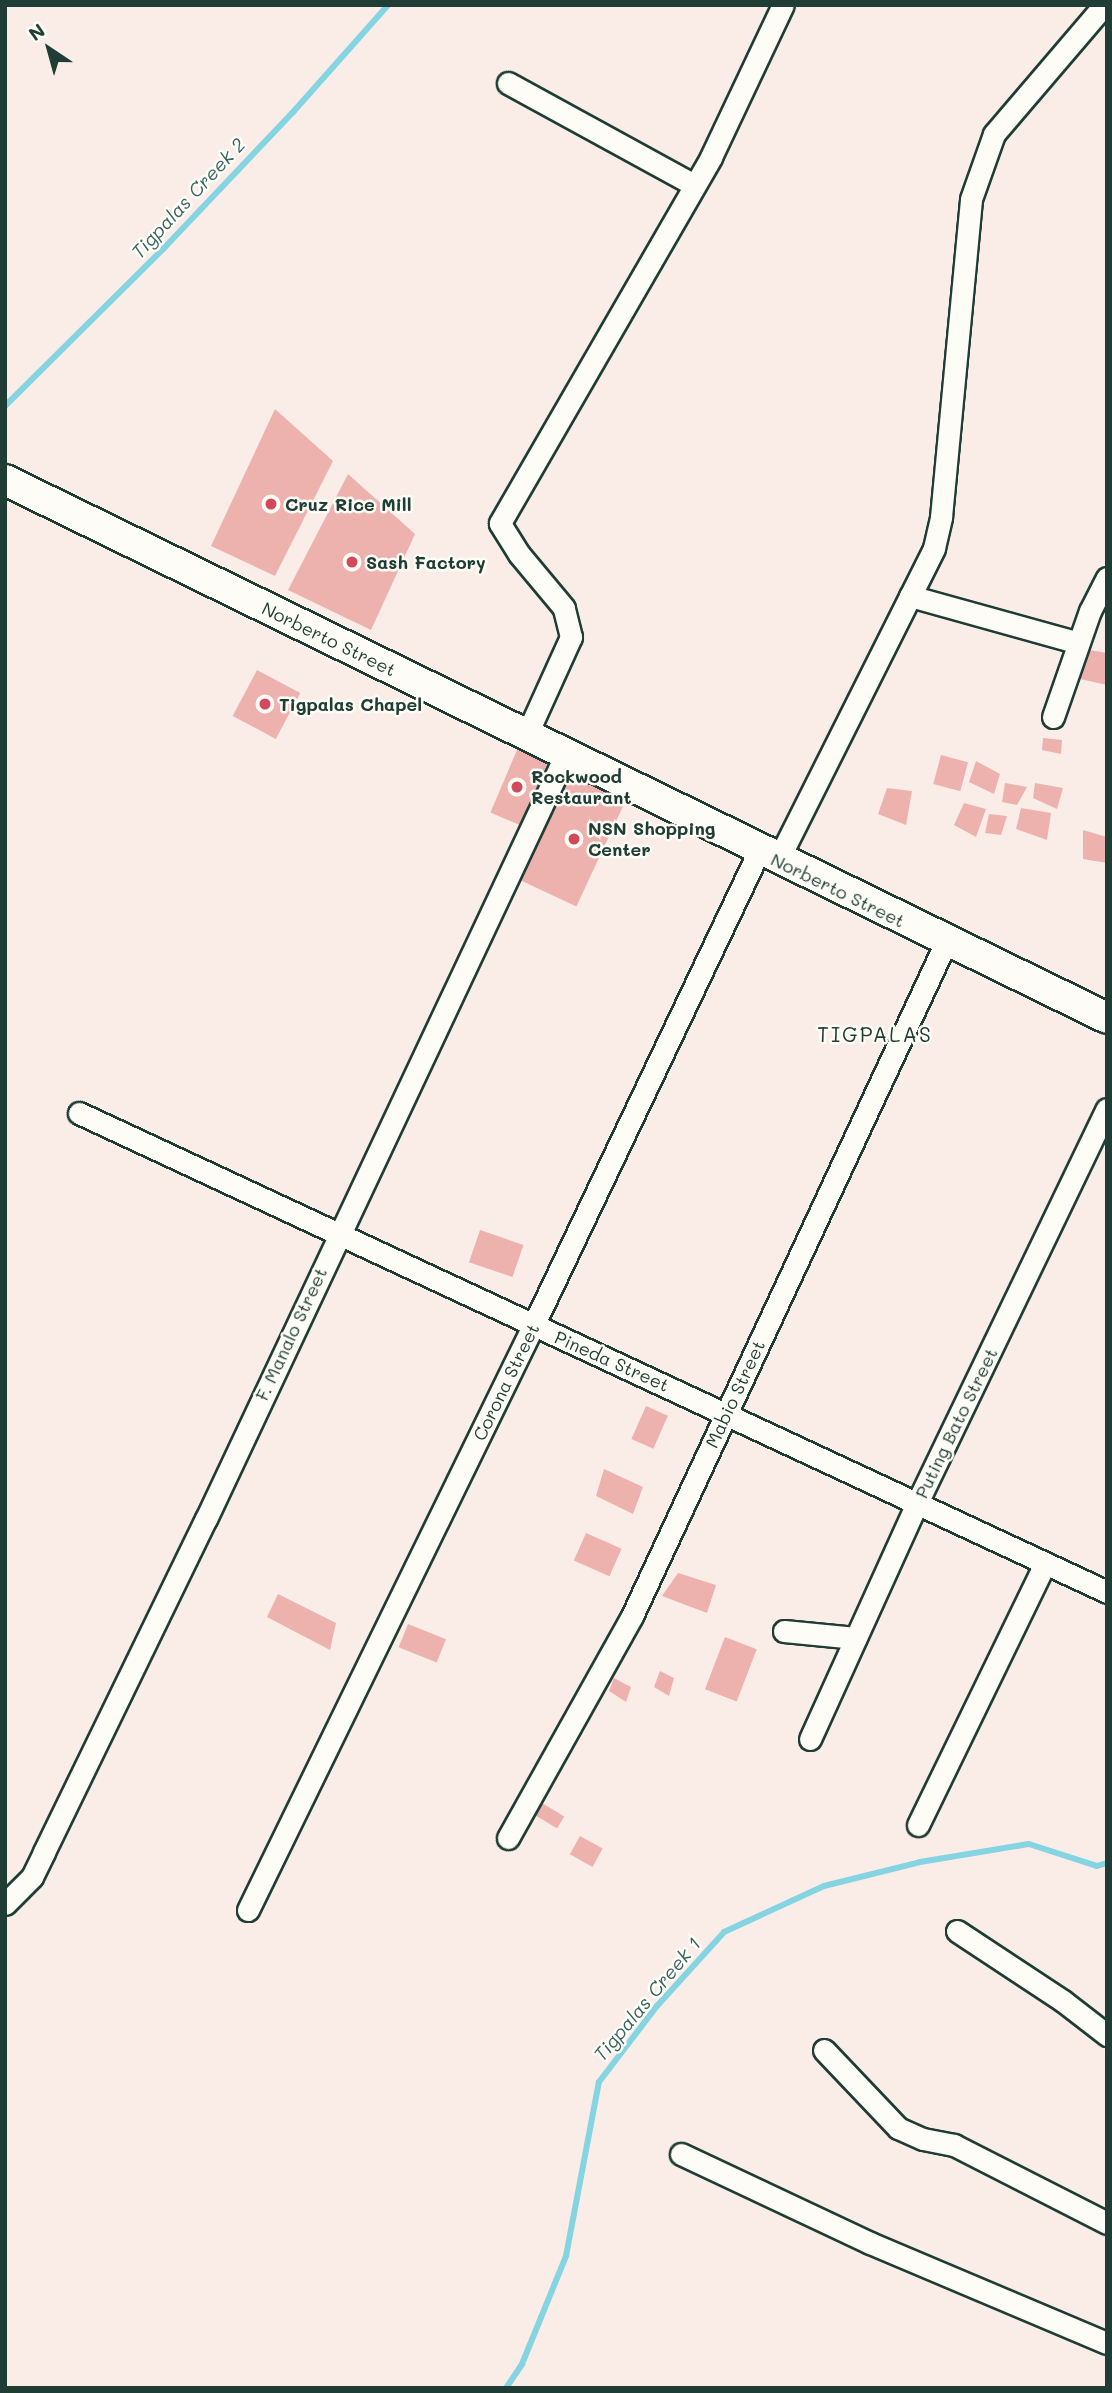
<!DOCTYPE html>
<html>
<head>
<meta charset="utf-8">
<style>
	body { margin:0 }
	#map { position:relative; width:1112px; height:2393px; overflow:hidden; background:#faede8; font-family:Mali,sans-serif }
	div>[style] { position:absolute }
	.stream>* { height:6px; margin:-3px; padding:0 3px; transform-origin:3px; border-radius:3px; background:#85d4e2 }
	.building>* { inset:0; background:#eeb2ae; transform-origin:0 0 }
	.roads { filter:drop-shadow(2px 0 #1f3d34) drop-shadow(-2px 0 #1f3d34) drop-shadow(0 2px #1f3d34) drop-shadow(0 -2px #1f3d34) }
	.minor>* { height:21px; margin:-10.5px; padding:0 10.5px; transform-origin:10.5px; border-radius:10.5px; background:#fdfcf7 }
	.secondary>* { height:30px; margin:-15px; padding:0 15px; transform-origin:15px; border-radius:15px; background:#fdfcf7 }
	.dots>* { width:19px; height:19px; translate:-50% -50%; box-sizing:border-box; border:4px solid #fdfcf7; border-radius:50% }
	span { translate:-50% -50%; white-space:nowrap; text-align:center; line-height:1.15; -webkit-text-stroke:5px #fdfcf7; paint-order:stroke }
	.poi-label { font-size:18px; color:#1f3d34; font-weight:700 }
	.left { translate:0 -50%; text-align:left }
	.street-label { font-size:18px; color:#1f3d34 }
	.water-label { font-size:19px; color:#386360; font-style:italic }
	.quarter-label { font-size:21px; color:#1f3d34; letter-spacing:2px }
	.frame { position:absolute; inset:0; border:7px solid #1f3d34; pointer-events:none }
	.north { position:absolute; left:14px; top:14px; width:70px; height:70px; -webkit-text-stroke:5px #fdfcf7; paint-order:stroke; rotate:324deg; font-size:19px; font-weight:700; line-height:28px; text-align:center; color:#1f3d34 }
	.north::after { content:''; display:block; margin:auto; width:24px; height:32px; background:#1f3d34; clip-path:polygon(50% 0,100% 100%,50% 72%,0 100%) }
</style>
</head>
<body>
<div id="map">
	<div class="stream">
		<div style="left:5px;top:406px;width:226px;rotate:-44.8deg"></div>
		<div style="left:165px;top:247px;width:187px;rotate:-46.5deg"></div>
		<div style="left:294px;top:111px;width:142px;rotate:-48.4deg"></div>
		<div style="left:506px;top:2388px;width:29px;rotate:-56deg"></div>
		<div style="left:522px;top:2364px;width:117px;rotate:-67.8deg"></div>
		<div style="left:566px;top:2256px;width:177px;rotate:-79.3deg"></div>
		<div style="left:599px;top:2082px;width:96px;rotate:-52.7deg"></div>
		<div style="left:657px;top:2006px;width:100px;rotate:-47.8deg"></div>
		<div style="left:724px;top:1932px;width:110px;rotate:-24.7deg"></div>
		<div style="left:824px;top:1886px;width:99px;rotate:-14deg"></div>
		<div style="left:920px;top:1862px;width:110px;rotate:-9.4deg"></div>
		<div style="left:1029px;top:1844px;width:71px;rotate:17.9deg"></div>
		<div style="left:1097px;top:1866px;width:10px;rotate:-17deg"></div>
	</div>
	<div class="building">
		<div style="clip-path:polygon(275px 409px,333px 461px,275px 576px,211px 546px)"></div>
		<div style="clip-path:polygon(348px 474px,415px 534px,371px 630px,288px 590px)"></div>
		<div style="clip-path:polygon(1084px 649px,1107px 653px,1107px 685px,1080px 679px)"></div>
		<div style="left:257px;top:670px;width:49px;height:52px;rotate:28deg"></div>
		<div style="clip-path:polygon(1043px 738px,1062px 740px,1061px 754px,1042px 750px)"></div>
		<div style="left:517px;top:750px;width:33px;height:68px;rotate:23deg"></div>
		<div style="left:941px;top:755px;width:28px;height:30px;rotate:15deg"></div>
		<div style="clip-path:polygon(976px 761px,1000px 774px,994px 794px,969px 782px)"></div>
		<div style="left:570px;top:771px;width:63px;height:120px;rotate:25deg"></div>
		<div style="clip-path:polygon(1005px 783px,1027px 787px,1017px 805px,1002px 802px)"></div>
		<div style="clip-path:polygon(1035px 783px,1063px 788px,1057px 809px,1033px 798px)"></div>
		<div style="clip-path:polygon(887px 788px,912px 791px,906px 825px,878px 814px)"></div>
		<div style="clip-path:polygon(964px 803px,986px 809px,976px 837px,954px 825px)"></div>
		<div style="clip-path:polygon(1021px 808px,1051px 813px,1047px 840px,1016px 829px)"></div>
		<div style="clip-path:polygon(989px 814px,1007px 816px,1001px 835px,985px 833px)"></div>
		<div style="clip-path:polygon(1083px 830px,1107px 837px,1107px 863px,1083px 859px)"></div>
		<div style="left:480px;top:1230px;width:46px;height:34px;rotate:19deg"></div>
		<div style="left:646px;top:1406px;width:24px;height:36px;rotate:24deg"></div>
		<div style="clip-path:polygon(604px 1469px,643px 1487px,633px 1514px,596px 1496px)"></div>
		<div style="left:586px;top:1533px;width:39px;height:30px;rotate:24deg"></div>
		<div style="clip-path:polygon(678px 1573px,716px 1585px,707px 1613px,662px 1596px)"></div>
		<div style="clip-path:polygon(278px 1594px,336px 1623px,330px 1650px,267px 1617px)"></div>
		<div style="left:408px;top:1624px;width:41px;height:25px;rotate:22deg"></div>
		<div style="left:725px;top:1637px;width:34px;height:56px;rotate:21deg"></div>
		<div style="clip-path:polygon(660px 1671px,674px 1678px,669px 1696px,654px 1687px)"></div>
		<div style="clip-path:polygon(614px 1678px,631px 1687px,626px 1702px,609px 1691px)"></div>
		<div style="left:542px;top:1803px;width:26px;height:14px;rotate:31deg"></div>
		<div style="left:580px;top:1836px;width:26px;height:21px;rotate:29deg"></div>
	</div>
	<div class="roads">
		<div class="minor">
			<div style="left:508px;top:83px;width:212px;rotate:28.7deg"></div>
			<div style="left:910px;top:596px;width:175px;rotate:15.5deg"></div>
			<div style="left:1053px;top:717px;width:112px;rotate:-70.8deg"></div>
			<div style="left:1090px;top:611px;width:37px;rotate:-63deg"></div>
			<div style="left:526px;top:736px;width:109px;rotate:-65.6deg"></div>
			<div style="left:571px;top:637px;width:30px;rotate:-104deg"></div>
			<div style="left:564px;top:608px;width:70px;rotate:-129.8deg"></div>
			<div style="left:519px;top:554px;width:36px;rotate:-122deg"></div>
			<div style="left:500px;top:523px;width:422px;rotate:-60deg"></div>
			<div style="left:711px;top:157px;width:168px;rotate:-64.7deg"></div>
			<div style="left:778px;top:860px;width:349px;rotate:-63.4deg"></div>
			<div style="left:934px;top:548px;width:32px;rotate:-77deg"></div>
			<div style="left:941px;top:517px;width:319px;rotate:-84.6deg"></div>
			<div style="left:971px;top:199px;width:69px;rotate:-70.5deg"></div>
			<div style="left:994px;top:134px;width:170px;rotate:-49.5deg"></div>
			<div style="left:79px;top:1113px;width:1134px;rotate:24.98deg"></div>
			<div style="left:784px;top:1631px;width:72px;rotate:5.6deg"></div>
			<div style="left:810px;top:1739px;width:259px;rotate:-65.6deg"></div>
			<div style="left:917px;top:1503px;width:437px;rotate:-64.3deg"></div>
			<div style="left:918px;top:1825px;width:291px;rotate:-64.1deg"></div>
			<div style="left:508px;top:1838px;width:254px;rotate:-60.8deg"></div>
			<div style="left:632px;top:1616px;width:744px;rotate:-65.02deg"></div>
			<div style="left:5px;top:1904px;width:38px;rotate:-45deg"></div>
			<div style="left:32px;top:1877px;width:28px;rotate:-64deg"></div>
			<div style="left:44px;top:1852px;width:370px;rotate:-64.1deg"></div>
			<div style="left:206px;top:1519px;width:843px;rotate:-64.8deg"></div>
			<div style="left:248px;top:1910px;width:650px;rotate:-63.99deg"></div>
			<div style="left:533px;top:1326px;width:526px;rotate:-64.56deg"></div>
			<div style="left:957px;top:1931px;width:127px;rotate:33.4deg"></div>
			<div style="left:1063px;top:2001px;width:56px;rotate:37.7deg"></div>
			<div style="left:824px;top:2050px;width:108px;rotate:46.5deg"></div>
			<div style="left:898px;top:2128px;width:27px;rotate:24deg"></div>
			<div style="left:923px;top:2139px;width:32px;rotate:11deg"></div>
			<div style="left:954px;top:2145px;width:172px;rotate:27deg"></div>
			<div style="left:681px;top:2154px;width:209px;rotate:25.2deg"></div>
			<div style="left:870px;top:2243px;width:257px;rotate:22.9deg"></div>
		</div>
		<div class="secondary">
			<div style="left:5px;top:480px;width:1226px;rotate:26.02deg"></div>
		</div>
	</div>
	<div class="dots">
		<div style="left:271px;top:504px;background:#d1495b"></div>
		<div style="left:352px;top:562px;background:#d1495b"></div>
		<div style="left:265px;top:704px;background:#d1495b"></div>
		<div style="left:517px;top:787px;background:#d1495b"></div>
		<div style="left:574px;top:839px;background:#d1495b"></div>
	</div>
	<div class="poi-label">
		<span class="left" style="left:285px;top:504px">Cruz Rice Mill</span>
		<span class="left" style="left:366px;top:562px">Sash Factory</span>
		<span class="left" style="left:279px;top:704px">Tigpalas Chapel</span>
		<span class="left" style="left:531px;top:787px">Rockwood<br>Restaurant</span>
		<span class="left" style="left:588px;top:839px">NSN Shopping<br>Center</span>
	</div>
	<div class="street-label">
		<span style="left:329px;top:639px;rotate:26deg">Norberto Street</span>
		<span style="left:838px;top:890px;rotate:26deg">Norberto Street</span>
		<span style="left:291px;top:1334px;rotate:-65deg">F. Manalo Street</span>
		<span style="left:612px;top:1361px;rotate:24deg">Pineda Street</span>
		<span style="left:506px;top:1382px;rotate:-64deg">Corona Street</span>
		<span style="left:735px;top:1394px;rotate:-65deg">Mabio Street</span>
		<span style="left:956px;top:1423px;rotate:-64deg">Puting Bato Street</span>
	</div>
	<div class="water-label">
		<span style="left:188px;top:198px;rotate:-47deg">Tigpalas Creek 2</span>
		<span style="left:647px;top:1999px;rotate:-50deg">Tigpalas Creek 1</span>
	</div>
	<div class="quarter-label">
		<span style="left:875px;top:1034px">TIGPALAS</span>
	</div>
	<div class="frame"></div>
	<div class="north">N</div>
</div>
</body>
</html>
